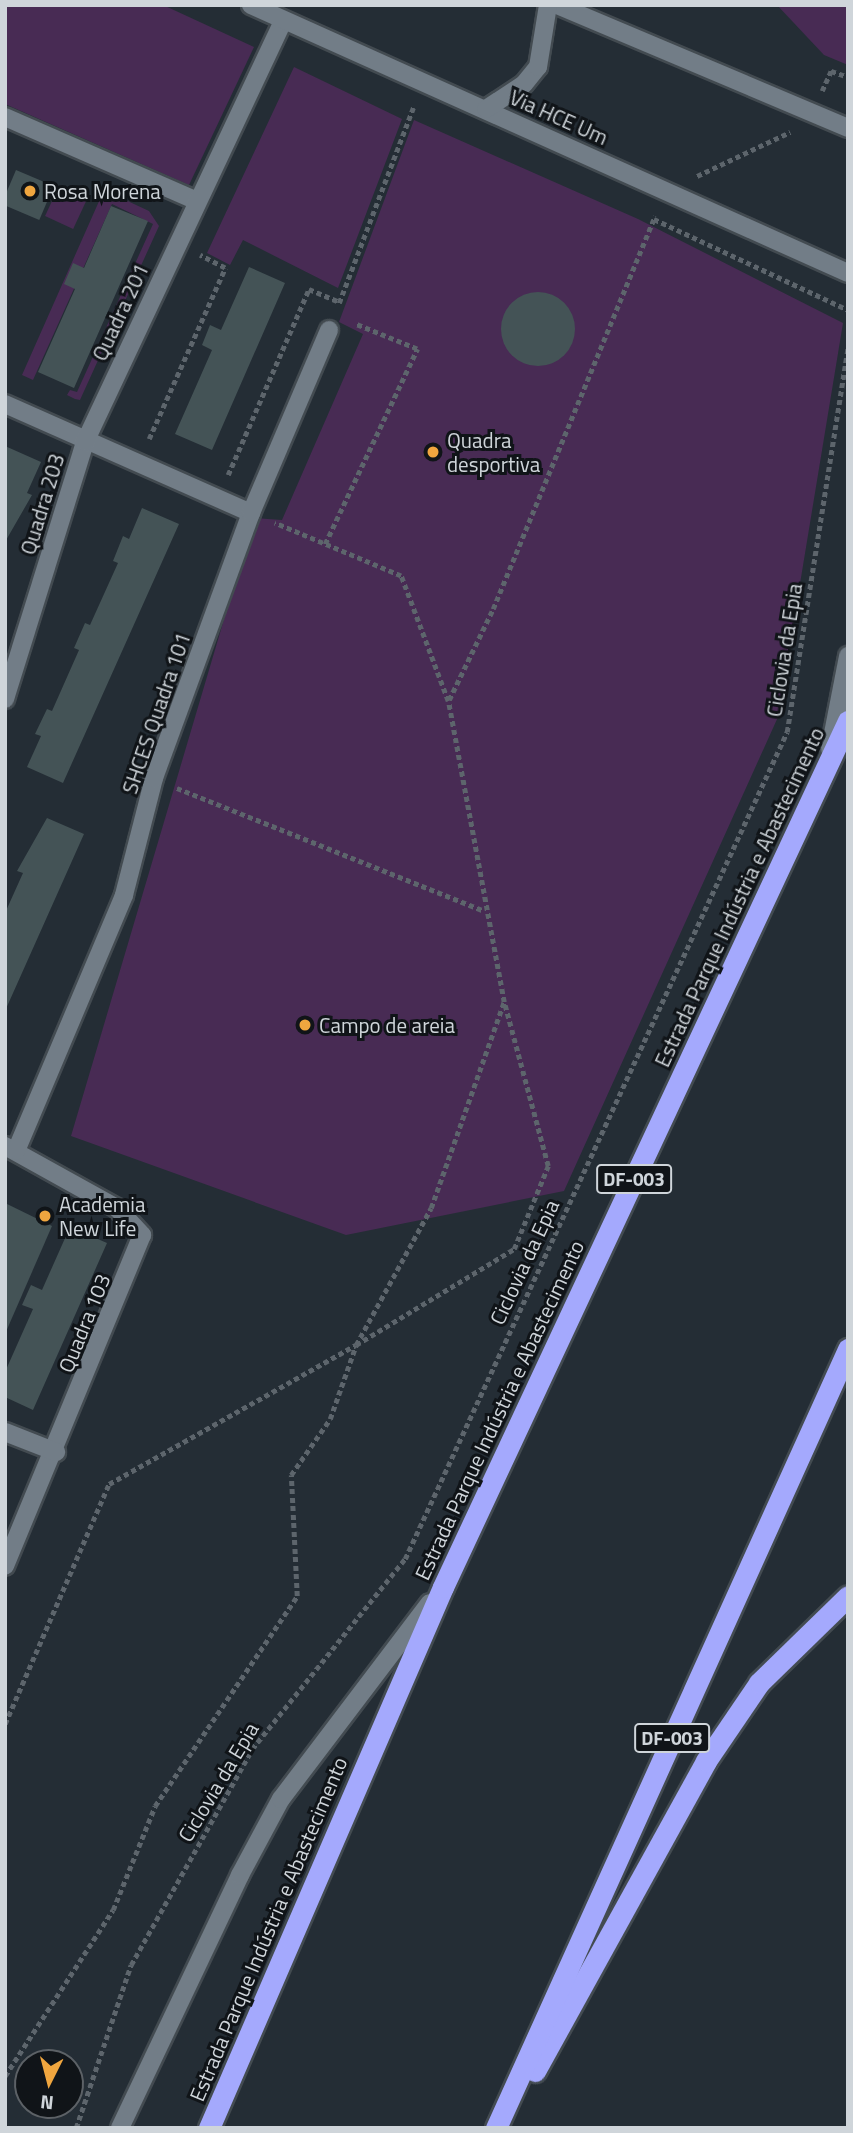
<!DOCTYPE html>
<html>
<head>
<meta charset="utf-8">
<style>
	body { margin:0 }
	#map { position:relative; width:853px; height:2133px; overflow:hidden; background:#242d35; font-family:"Titillium Web",sans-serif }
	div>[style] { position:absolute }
	.green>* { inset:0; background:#482b54; transform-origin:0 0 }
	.building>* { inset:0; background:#445356; transform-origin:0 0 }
	.round { border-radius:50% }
	.path>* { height:4.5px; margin-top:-2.25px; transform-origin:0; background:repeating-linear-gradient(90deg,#5d656c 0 5px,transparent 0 8.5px) }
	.roads { filter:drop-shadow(2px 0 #434b51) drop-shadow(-2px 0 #434b51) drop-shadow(0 2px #434b51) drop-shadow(0 -2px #434b51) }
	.lane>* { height:18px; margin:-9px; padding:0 9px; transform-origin:9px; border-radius:9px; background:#727d87 }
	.street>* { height:18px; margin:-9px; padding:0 9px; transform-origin:9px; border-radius:9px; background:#727d87 }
	.secondary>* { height:18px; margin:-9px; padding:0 9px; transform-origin:9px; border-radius:9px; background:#727d87 }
	.highway>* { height:21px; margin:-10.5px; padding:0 10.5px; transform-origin:10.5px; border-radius:10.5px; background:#a4a9fd }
	.dots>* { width:19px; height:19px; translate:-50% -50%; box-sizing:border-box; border:4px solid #101418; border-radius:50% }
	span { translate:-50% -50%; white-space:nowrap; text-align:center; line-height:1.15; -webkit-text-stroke:6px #101418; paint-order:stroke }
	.shield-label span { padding:2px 5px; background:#101418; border:2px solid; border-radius:5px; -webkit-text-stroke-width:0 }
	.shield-label { font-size:19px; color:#cfd5da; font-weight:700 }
	.street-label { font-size:21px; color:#cfd5da }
	.poi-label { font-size:21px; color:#cfd5da }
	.left { translate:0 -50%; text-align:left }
	.frame { position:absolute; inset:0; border:7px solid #cfd5da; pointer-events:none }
	.north { position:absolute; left:14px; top:2049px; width:70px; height:70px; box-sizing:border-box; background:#101418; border:2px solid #5c6166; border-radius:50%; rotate:186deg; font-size:19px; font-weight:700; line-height:28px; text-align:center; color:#cfd5da }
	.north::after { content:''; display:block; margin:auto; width:24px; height:32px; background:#f0a63f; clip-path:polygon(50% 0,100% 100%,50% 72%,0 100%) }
</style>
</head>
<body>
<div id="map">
	<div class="green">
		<div style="clip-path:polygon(5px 5px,163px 5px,254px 47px,189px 185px,5px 104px)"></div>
		<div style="clip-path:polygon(777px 5px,848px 5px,848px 65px,824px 55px)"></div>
		<div style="clip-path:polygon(294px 67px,402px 119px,338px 288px,243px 240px,230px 265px,207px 253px)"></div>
		<div style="clip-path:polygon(414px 120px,638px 219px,843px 323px,778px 717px,564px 1191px,346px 1235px,71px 1136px,254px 518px,282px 520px,363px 334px,339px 322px)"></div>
		<div style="left:59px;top:186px;width:31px;height:33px;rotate:25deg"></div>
		<div style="clip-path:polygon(104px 190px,149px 211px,159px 226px,80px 400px,75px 399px,67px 395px,70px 390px,77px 392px,153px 224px,112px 204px,33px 380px,22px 375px)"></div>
	</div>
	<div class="building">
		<div style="left:16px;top:170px;width:41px;height:37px;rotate:23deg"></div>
		<div style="clip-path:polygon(111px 206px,148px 221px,74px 388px,38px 372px,75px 289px,64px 284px,73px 263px,84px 268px)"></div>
		<div style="clip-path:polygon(249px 267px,285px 283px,212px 450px,175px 434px,212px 350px,202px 345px,210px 325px,221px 330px)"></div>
		<div class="round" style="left:501px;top:292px;width:74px;height:74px"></div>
		<div style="clip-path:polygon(5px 446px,41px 462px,27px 493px,32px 495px,5px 542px)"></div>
		<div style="clip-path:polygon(142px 508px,179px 524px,63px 783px,27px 767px,41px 736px,35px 734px,47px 709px,52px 711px,79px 650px,74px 648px,85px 623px,90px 625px,118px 563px,113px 561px,123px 536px,129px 539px)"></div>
		<div style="clip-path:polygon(47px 818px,84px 834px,5px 1011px,5px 913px,23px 873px,17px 871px)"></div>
		<div style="clip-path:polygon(5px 1203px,52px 1226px,5px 1334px)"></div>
		<div style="clip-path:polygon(70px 1227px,107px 1243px,33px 1410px,5px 1397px,5px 1372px,33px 1309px,22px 1305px,31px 1285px,42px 1290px)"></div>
	</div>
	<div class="path">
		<div style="left:822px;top:91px;width:22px;rotate:-66deg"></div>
		<div style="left:831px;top:71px;width:18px;rotate:19deg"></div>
		<div style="left:697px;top:176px;width:103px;rotate:-25.3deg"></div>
		<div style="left:654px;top:219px;width:214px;rotate:25.1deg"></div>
		<div style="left:339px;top:303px;width:209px;rotate:-69.2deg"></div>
		<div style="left:149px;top:439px;width:187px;rotate:-66deg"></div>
		<div style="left:225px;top:268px;width:28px;rotate:-153deg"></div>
		<div style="left:228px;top:475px;width:203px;rotate:-66.5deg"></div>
		<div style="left:309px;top:289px;width:33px;rotate:23deg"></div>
		<div style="left:325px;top:544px;width:216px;rotate:-64.7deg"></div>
		<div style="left:417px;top:349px;width:67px;rotate:-158deg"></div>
		<div style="left:449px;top:700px;width:101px;rotate:-64.2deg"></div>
		<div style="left:493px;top:609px;width:425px;rotate:-67.6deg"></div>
		<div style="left:177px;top:788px;width:331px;rotate:21.8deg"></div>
		<div style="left:5px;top:1724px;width:262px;rotate:-66.6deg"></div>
		<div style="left:109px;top:1484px;width:283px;rotate:-29.4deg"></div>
		<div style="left:356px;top:1345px;width:156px;rotate:-61.3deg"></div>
		<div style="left:431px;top:1208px;width:219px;rotate:-70.5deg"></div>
		<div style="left:504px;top:1002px;width:306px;rotate:-100.5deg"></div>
		<div style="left:448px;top:701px;width:134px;rotate:-110.6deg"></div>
		<div style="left:401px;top:576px;width:137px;rotate:-157.2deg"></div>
		<div style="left:5px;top:2076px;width:198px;rotate:-57deg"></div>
		<div style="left:113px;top:1910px;width:112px;rotate:-68deg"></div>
		<div style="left:155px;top:1806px;width:254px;rotate:-55.9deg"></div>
		<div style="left:297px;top:1596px;width:121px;rotate:-92.8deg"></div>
		<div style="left:291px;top:1475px;width:68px;rotate:-55.1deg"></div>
		<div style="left:330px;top:1419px;width:78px;rotate:-70.6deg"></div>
		<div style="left:356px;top:1345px;width:185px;rotate:-31.3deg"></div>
		<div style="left:514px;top:1249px;width:90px;rotate:-67.7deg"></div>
		<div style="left:548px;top:1166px;width:167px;rotate:-105deg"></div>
		<div style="left:76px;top:2128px;width:172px;rotate:-71.4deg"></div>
		<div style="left:131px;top:1965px;width:248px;rotate:-60.7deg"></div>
		<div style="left:252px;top:1749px;width:244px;rotate:-51.2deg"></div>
		<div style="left:405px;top:1559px;width:911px;rotate:-65.21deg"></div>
		<div style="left:787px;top:732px;width:391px;rotate:-81deg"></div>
	</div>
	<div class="roads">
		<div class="lane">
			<div style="left:120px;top:2128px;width:280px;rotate:-64.6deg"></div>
			<div style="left:240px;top:1875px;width:86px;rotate:-61.7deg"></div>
			<div style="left:281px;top:1799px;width:246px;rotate:-52.8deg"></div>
		</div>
		<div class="street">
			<div style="left:5px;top:117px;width:210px;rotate:23.6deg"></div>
			<div style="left:5px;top:404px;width:269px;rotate:23.9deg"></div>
			<div style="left:5px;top:699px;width:269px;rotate:-72.7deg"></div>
			<div style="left:85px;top:442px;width:465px;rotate:-64.8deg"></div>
			<div style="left:5px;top:1146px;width:128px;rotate:29deg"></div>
			<div style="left:117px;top:1208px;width:37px;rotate:47deg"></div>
			<div style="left:142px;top:1235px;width:358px;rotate:112.5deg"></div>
			<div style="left:16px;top:1151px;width:278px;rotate:-67.1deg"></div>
			<div style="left:124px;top:895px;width:121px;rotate:-75.6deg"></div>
			<div style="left:154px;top:778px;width:282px;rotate:-69.9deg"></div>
			<div style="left:251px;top:513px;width:199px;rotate:-66.9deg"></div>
			<div style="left:5px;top:1432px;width:55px;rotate:21.4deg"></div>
		</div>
		<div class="secondary">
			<div style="left:251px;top:5px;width:654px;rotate:24.18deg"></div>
			<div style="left:557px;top:5px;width:316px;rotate:22.9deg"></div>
			<div style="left:486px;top:109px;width:45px;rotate:-33.3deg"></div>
			<div style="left:524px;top:84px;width:22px;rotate:-51deg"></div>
			<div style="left:538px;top:67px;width:63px;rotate:-80.8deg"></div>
			<div style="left:830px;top:749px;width:95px;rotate:-79deg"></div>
		</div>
		<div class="highway">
			<div style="left:535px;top:2071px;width:354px;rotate:-61.1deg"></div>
			<div style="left:706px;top:1761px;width:94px;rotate:-55.8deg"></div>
			<div style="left:759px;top:1683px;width:124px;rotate:-44.3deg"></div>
			<div style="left:209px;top:2128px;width:589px;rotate:-66.61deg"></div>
			<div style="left:443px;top:1587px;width:956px;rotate:-64.94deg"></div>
			<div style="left:496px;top:2128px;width:855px;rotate:-65.68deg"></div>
		</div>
	</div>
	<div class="dots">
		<div style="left:30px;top:191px;background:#f0a63f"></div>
		<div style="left:433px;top:452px;background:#f0a63f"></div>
		<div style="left:305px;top:1025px;background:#f0a63f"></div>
		<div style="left:45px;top:1216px;background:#f0a63f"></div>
	</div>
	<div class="shield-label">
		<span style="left:634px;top:1179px">DF-003</span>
		<span style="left:672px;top:1738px">DF-003</span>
	</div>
	<div class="street-label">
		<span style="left:559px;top:117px;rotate:24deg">Via HCE Um</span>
		<span style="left:120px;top:312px;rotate:-65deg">Quadra 201</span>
		<span style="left:42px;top:504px;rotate:-73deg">Quadra 203</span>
		<span style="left:784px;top:650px;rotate:-81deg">Ciclovia da Epia</span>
		<span style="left:156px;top:713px;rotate:-71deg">SHCES Quadra 101</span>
		<span style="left:739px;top:897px;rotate:-65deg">Estrada Parque Indústria e Abastecimento</span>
		<span style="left:524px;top:1262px;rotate:-65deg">Ciclovia da Epia</span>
		<span style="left:84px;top:1323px;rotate:-68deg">Quadra 103</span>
		<span style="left:499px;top:1410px;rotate:-65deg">Estrada Parque Indústria e Abastecimento</span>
		<span style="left:218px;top:1782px;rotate:-59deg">Ciclovia da Epia</span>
		<span style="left:268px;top:1929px;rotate:-67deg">Estrada Parque Indústria e Abastecimento</span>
	</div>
	<div class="poi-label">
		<span class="left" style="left:44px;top:191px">Rosa Morena</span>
		<span class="left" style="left:447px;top:452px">Quadra<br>desportiva</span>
		<span class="left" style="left:319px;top:1025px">Campo de areia</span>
		<span class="left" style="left:59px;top:1216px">Academia<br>New Life</span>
	</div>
	<div class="frame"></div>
	<div class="north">N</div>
</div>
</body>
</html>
